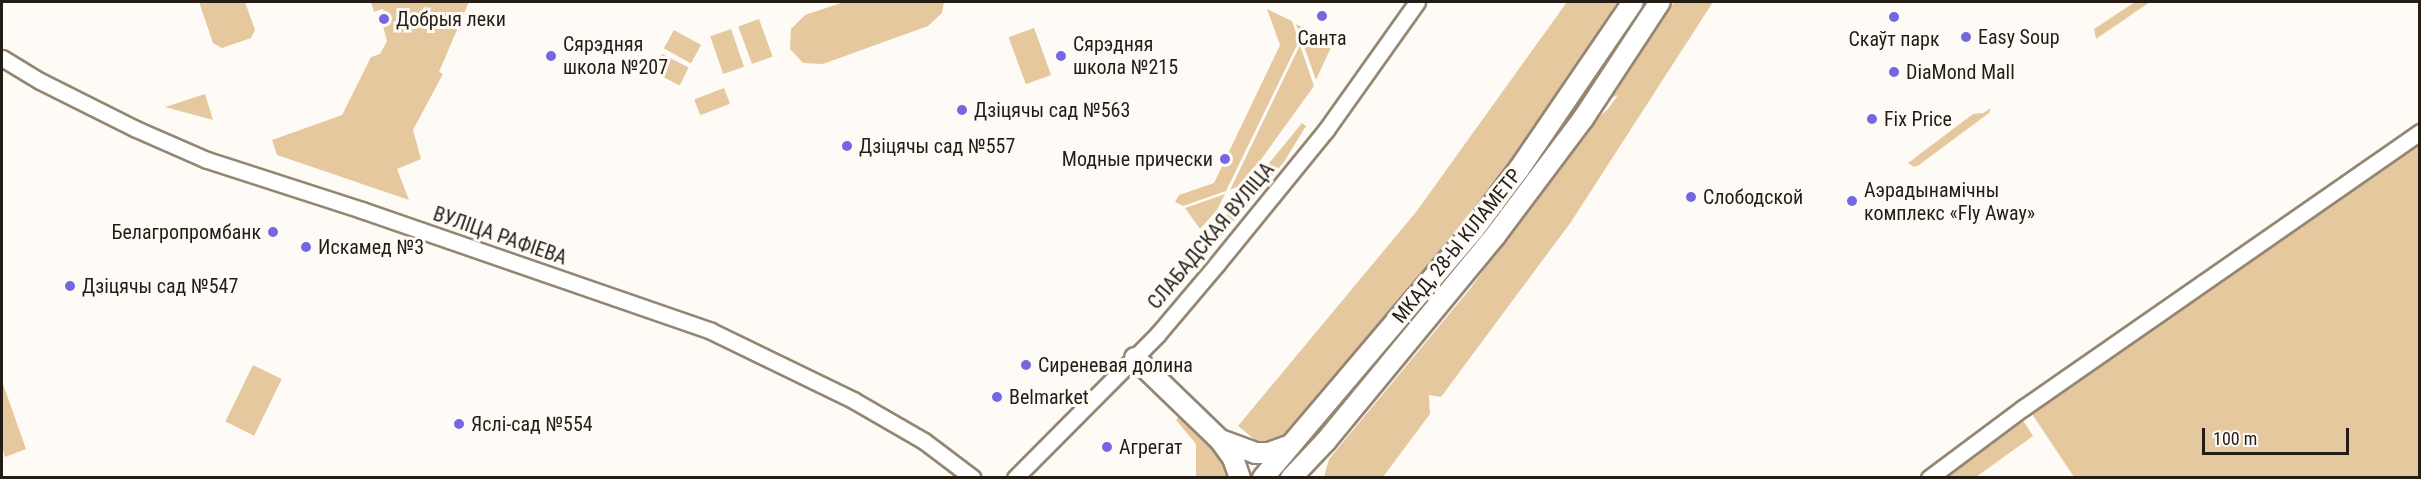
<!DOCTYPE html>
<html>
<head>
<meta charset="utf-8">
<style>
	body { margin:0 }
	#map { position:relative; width:2421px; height:479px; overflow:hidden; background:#fefbf7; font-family:"Roboto Condensed",sans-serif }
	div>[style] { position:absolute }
	.green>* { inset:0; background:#e6c89f; transform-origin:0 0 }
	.roads { filter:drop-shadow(2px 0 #958673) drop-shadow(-2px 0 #958673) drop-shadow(0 2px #958673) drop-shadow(0 -2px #958673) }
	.secondary>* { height:15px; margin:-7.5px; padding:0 7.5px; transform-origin:7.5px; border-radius:7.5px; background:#fff }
	.highway>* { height:20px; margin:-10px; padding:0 10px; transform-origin:10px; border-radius:10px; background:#fff }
	.dots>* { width:16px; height:16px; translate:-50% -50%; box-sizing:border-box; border:3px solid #fefbf7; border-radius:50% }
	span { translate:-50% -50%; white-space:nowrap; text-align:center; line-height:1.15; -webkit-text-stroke:6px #fefbf7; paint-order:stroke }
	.poi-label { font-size:20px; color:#231d16 }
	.left { translate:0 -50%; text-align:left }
	.right { translate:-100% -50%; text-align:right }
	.street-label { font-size:20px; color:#231d16 }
	.frame { position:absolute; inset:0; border:3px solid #231d16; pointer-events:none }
	.scale { position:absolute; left:2202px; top:428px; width:147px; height:27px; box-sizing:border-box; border:3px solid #231d16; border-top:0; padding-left:8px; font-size:18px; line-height:21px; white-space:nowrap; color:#231d16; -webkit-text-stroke:4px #fefbf7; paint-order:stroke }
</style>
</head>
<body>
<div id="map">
	<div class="green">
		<div style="clip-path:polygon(199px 2px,245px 2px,255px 30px,251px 38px,222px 48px,213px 43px)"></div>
		<div style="clip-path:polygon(371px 2px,469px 2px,439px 72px,443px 74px,413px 130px,421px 159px,397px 169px,409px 200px,277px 155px,272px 140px,342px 115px,371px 57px,380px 54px,387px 41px,383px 26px,387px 20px,383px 9px,374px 12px)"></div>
		<div style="clip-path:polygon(844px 2px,944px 2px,942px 13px,928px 26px,823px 64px,803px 63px,790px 49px,791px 29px,805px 15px)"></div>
		<div style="clip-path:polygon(1567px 2px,1617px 2px,1533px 132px,1468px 219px,1287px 435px,1273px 443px,1255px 440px,1238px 426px,1416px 212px)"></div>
		<div style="clip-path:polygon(1674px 2px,1713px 2px,1571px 222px,1441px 397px,1429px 395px,1430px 414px,1383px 477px,1324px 477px,1329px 459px,1469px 290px,1594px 122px,1608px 109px,1618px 95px,1611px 98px)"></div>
		<div style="clip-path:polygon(2135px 2px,2150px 2px,2096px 39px,2094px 29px)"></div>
		<div style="clip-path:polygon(1267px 9px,1292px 21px,1299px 41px,1226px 191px,1183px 206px,1175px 202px,1179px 195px,1214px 183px,1280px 45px)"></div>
		<div style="left:759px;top:19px;width:40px;height:22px;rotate:70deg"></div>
		<div style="clip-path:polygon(1296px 24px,1333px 43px,1316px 80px)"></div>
		<div style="left:1034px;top:28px;width:50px;height:27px;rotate:70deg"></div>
		<div style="left:731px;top:29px;width:40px;height:22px;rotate:71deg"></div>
		<div style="left:674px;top:30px;width:31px;height:21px;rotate:29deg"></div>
		<div style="clip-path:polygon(1300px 45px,1314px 86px,1260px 161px,1237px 187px,1230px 190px)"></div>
		<div style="left:662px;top:54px;width:30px;height:20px;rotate:27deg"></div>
		<div style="left:724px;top:88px;width:17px;height:32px;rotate:69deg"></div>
		<div style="clip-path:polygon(205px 94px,213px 120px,165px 107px)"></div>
		<div style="clip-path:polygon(1991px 108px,1989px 113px,1919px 165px,1914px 167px,1908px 163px,1973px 114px,1983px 113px)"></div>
		<div style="clip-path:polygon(1302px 123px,1306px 126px,1284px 162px,1232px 224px,1179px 281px,1172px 283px,1164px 279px,1225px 217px)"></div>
		<div style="clip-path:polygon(2419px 145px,2419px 477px,2074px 477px,2032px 414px)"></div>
		<div style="clip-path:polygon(1225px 194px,1217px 210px,1200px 229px,1185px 208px)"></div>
		<div style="left:253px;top:365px;width:32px;height:63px;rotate:26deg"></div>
		<div style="clip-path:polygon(2px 381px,26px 449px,5px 457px,2px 447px)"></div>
		<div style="clip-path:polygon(1181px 414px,1229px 463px,1235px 477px,1196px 477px,1196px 444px,1176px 420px)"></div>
		<div style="clip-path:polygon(2020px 421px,2024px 422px,2033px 436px,1976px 477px,1945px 477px)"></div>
	</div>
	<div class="roads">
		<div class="secondary">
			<div style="left:2px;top:58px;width:44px;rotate:31.2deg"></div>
			<div style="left:40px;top:81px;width:107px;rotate:26.6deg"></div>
			<div style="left:136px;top:129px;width:77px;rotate:23.6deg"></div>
			<div style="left:207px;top:160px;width:163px;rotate:17.9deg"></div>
			<div style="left:362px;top:210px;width:369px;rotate:19.1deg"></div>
			<div style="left:711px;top:331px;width:158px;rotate:25.9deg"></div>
			<div style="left:853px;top:400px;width:82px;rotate:30deg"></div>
			<div style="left:924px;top:441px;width:61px;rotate:37.1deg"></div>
			<div style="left:1015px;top:478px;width:202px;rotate:-45.2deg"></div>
			<div style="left:1157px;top:335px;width:93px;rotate:-49.8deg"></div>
			<div style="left:1217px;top:264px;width:173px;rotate:-50.9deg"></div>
			<div style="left:1326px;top:130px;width:157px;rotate:-54.6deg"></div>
			<div style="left:1929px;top:478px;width:117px;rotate:-36.7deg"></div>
			<div style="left:2023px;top:408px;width:484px;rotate:-34.8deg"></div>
		</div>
		<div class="highway">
			<div style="left:1135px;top:358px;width:118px;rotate:44deg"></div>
			<div style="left:1220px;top:440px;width:22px;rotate:54deg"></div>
			<div style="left:1233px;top:458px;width:21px;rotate:71deg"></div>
			<div style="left:1220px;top:440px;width:37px;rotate:20deg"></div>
			<div style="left:1255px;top:453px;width:14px"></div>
			<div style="left:1269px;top:453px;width:23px;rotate:-20deg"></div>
			<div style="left:1263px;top:478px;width:326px;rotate:-49.7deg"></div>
			<div style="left:1474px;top:229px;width:75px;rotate:-53.1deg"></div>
			<div style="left:1519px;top:169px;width:202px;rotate:-55.7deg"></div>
			<div style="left:1291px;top:478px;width:51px;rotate:-46.6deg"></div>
			<div style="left:1326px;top:441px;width:266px;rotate:-50.5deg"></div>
			<div style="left:1495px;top:236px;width:146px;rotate:-53.1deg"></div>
			<div style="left:1583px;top:119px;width:140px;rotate:-56.7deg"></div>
		</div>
	</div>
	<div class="dots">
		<div style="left:1322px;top:16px;background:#7567e2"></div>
		<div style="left:1894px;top:17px;background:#7567e2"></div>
		<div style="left:384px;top:19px;background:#7567e2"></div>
		<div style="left:1966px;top:37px;background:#7567e2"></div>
		<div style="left:551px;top:56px;background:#7567e2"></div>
		<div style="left:1061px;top:56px;background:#7567e2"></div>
		<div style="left:1894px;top:72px;background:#7567e2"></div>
		<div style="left:962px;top:110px;background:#7567e2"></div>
		<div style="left:1872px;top:119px;background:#7567e2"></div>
		<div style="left:847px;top:146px;background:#7567e2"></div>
		<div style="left:1225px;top:159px;background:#7567e2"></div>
		<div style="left:1691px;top:197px;background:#7567e2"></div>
		<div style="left:1852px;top:201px;background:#7567e2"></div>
		<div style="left:273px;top:232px;background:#7567e2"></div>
		<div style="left:306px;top:247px;background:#7567e2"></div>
		<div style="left:70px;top:286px;background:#7567e2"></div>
		<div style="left:1026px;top:365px;background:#7567e2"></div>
		<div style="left:997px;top:397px;background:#7567e2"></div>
		<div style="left:459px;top:424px;background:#7567e2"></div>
		<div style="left:1107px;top:447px;background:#7567e2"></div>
	</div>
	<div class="poi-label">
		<span class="left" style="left:396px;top:19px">Добрыя леки</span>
		<span class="left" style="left:1978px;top:37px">Easy Soup</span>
		<span style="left:1322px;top:38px">Санта</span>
		<span style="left:1894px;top:39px">Скаўт парк</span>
		<span class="left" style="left:563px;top:56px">Сярэдняя<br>школа №207</span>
		<span class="left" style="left:1073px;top:56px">Сярэдняя<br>школа №215</span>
		<span class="left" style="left:1906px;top:72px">DiaMond Mall</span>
		<span class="left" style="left:974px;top:110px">Дзіцячы сад №563</span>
		<span class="left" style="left:1884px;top:119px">Fix Price</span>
		<span class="left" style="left:859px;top:146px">Дзіцячы сад №557</span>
		<span class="right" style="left:1213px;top:159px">Модные прически</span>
		<span class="left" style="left:1864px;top:202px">Аэрадынамічны<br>комплекс «Fly Away»</span>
		<span class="left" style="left:1703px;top:197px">Слободской</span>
		<span class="right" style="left:261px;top:232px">Белагропромбанк</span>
		<span class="left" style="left:318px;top:247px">Искамед №3</span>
		<span class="left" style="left:82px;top:286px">Дзіцячы сад №547</span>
		<span class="left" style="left:1038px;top:365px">Сиреневая долина</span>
		<span class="left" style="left:1009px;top:397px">Belmarket</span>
		<span class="left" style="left:471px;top:424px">Яслі-сад №554</span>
		<span class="left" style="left:1119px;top:447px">Агрегат</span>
	</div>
	<div class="street-label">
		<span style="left:500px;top:236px;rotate:19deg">ВУЛІЦА РАФІЕВА</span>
		<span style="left:1211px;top:236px;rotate:-50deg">СЛАБАДСКАЯ ВУЛІЦА</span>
		<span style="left:1457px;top:246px;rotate:-51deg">МКАД, 28-Ы КІЛАМЕТР</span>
	</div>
	<div class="frame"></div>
	<div class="scale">100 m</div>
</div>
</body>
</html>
